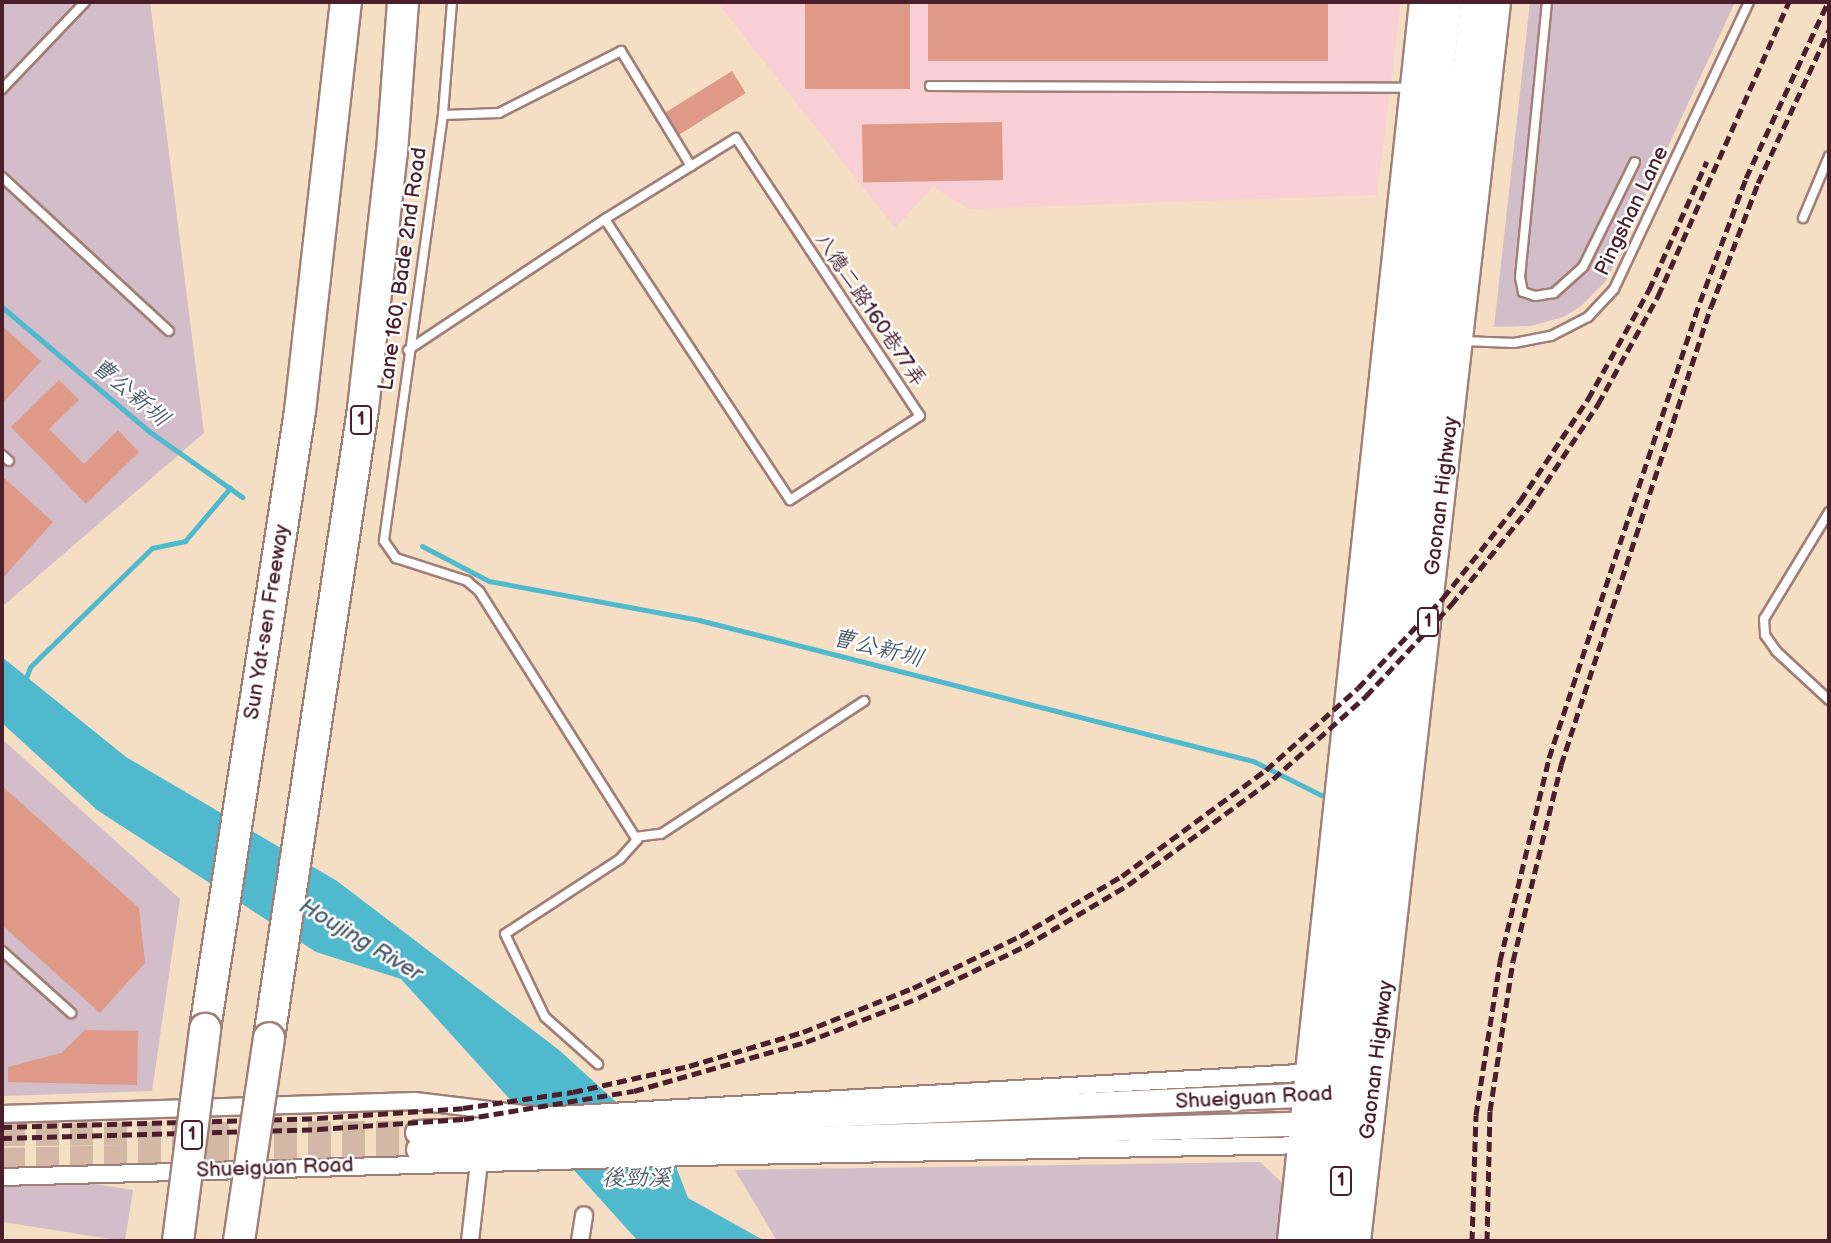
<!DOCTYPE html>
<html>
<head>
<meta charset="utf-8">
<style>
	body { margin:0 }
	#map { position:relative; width:1831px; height:1243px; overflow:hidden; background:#f5dfc4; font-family:"Balsamiq Sans","LXGW WenKai TC",sans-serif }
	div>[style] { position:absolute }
	.built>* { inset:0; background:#f7cfd5 }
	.industrial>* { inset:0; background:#d2bdc8; transform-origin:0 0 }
	.water>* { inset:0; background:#50b9ce }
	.stream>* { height:5px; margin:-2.5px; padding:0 2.5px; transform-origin:2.5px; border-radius:2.5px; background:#50b9ce }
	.building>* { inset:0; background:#df9989; transform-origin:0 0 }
	.secondary-tunnel>* { height:23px; margin-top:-11.5px; transform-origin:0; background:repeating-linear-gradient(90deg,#d3b9a5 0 23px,transparent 0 34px) }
	.roads { filter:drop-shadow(2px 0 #a07f78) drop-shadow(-2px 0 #a07f78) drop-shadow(0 2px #a07f78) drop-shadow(0 -2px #a07f78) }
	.lane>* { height:8px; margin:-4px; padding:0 4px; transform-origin:4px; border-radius:4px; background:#fff }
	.street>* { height:16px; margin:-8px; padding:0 8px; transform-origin:8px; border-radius:8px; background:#fff }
	.secondary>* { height:23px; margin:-11.5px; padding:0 11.5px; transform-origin:11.5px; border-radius:11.5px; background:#fff }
	.primary>* { height:26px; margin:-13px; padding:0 13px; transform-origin:13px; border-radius:13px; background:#fff }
	.highway>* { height:30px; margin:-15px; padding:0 15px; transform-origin:15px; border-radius:15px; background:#fff }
	.rail>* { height:5px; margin-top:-2.5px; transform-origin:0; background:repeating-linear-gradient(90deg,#4a1f2b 0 10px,transparent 0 15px) }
	.bridges { filter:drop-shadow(2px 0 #a07f78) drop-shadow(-2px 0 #a07f78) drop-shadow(0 2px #a07f78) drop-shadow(0 -2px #a07f78) }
	.highway-bridge>* { height:30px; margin:-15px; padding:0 15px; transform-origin:15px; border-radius:15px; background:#fff }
	span { translate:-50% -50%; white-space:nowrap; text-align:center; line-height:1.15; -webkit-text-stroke:5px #fff; paint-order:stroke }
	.shield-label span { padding:2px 5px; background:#fff; border:2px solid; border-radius:5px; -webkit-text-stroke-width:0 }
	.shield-label { font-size:19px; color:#4a1f2b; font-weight:700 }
	.street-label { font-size:21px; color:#4a1f2b }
	.water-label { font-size:23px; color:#4c5d6c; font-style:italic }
	.frame { position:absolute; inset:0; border:4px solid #4a1f2b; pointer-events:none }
</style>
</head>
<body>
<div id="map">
	<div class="built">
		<div style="clip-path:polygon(717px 2px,1401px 2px,1377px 195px,969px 209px,933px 187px,895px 228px)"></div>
	</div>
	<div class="industrial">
		<div style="clip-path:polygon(2px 2px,150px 2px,204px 433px,2px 607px)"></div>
		<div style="clip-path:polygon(1530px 2px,1735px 2px,1606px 281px,1580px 307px,1563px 317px,1530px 326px,1494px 327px)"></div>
		<div style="clip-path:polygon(2px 739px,180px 899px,152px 1091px,2px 1096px)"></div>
		<div style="clip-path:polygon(1260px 1162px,1289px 1189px,1283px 1241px,777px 1241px,735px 1170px)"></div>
		<div style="left:133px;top:1190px;width:52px;height:131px;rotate:99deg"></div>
	</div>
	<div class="water">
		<div style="clip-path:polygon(2px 657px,126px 757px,337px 881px,559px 1050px,670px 1151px,688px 1198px,765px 1241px,638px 1241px,401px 979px,316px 952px,97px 810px,2px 723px)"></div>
	</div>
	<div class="stream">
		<div style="left:2px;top:307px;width:194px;rotate:40.2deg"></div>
		<div style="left:150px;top:432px;width:113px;rotate:35.2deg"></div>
		<div style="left:422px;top:546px;width:76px;rotate:27.6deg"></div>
		<div style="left:489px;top:581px;width:214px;rotate:10.5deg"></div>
		<div style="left:699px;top:620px;width:572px;rotate:14.28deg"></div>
		<div style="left:1253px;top:761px;width:76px;rotate:26.6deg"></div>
		<div style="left:24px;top:683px;width:17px;rotate:-69deg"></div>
		<div style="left:30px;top:667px;width:170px;rotate:-44.3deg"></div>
		<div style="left:152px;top:548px;width:34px;rotate:-12deg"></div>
		<div style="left:185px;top:541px;width:70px;rotate:-49.7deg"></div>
	</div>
	<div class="building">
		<div style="left:805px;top:2px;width:105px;height:87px"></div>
		<div style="left:928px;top:2px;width:400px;height:59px"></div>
		<div style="left:732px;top:71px;width:26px;height:79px;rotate:58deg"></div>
		<div style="left:1002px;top:122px;width:58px;height:140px;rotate:89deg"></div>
		<div style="clip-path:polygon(2px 326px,41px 361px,2px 404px)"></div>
		<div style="clip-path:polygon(59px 380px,79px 400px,49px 429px,84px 464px,118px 430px,139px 452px,86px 504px,11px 427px)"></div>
		<div style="clip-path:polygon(2px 476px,53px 522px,2px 579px)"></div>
		<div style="clip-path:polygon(2px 786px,139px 908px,145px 963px,100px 1013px,2px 925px)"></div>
		<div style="clip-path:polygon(85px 1030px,138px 1031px,137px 1085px,8px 1082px,8px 1067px,61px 1053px)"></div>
	</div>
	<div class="secondary-tunnel">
		<div style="left:2px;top:1134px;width:415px;rotate:-0.3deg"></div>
		<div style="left:2px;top:1159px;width:416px;rotate:-1.4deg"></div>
	</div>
	<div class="roads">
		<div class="lane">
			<div style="left:452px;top:2px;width:113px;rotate:94.6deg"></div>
			<div style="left:443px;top:115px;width:430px;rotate:97.9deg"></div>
			<div style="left:384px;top:541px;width:21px;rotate:55deg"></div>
			<div style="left:396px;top:558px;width:75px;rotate:17.9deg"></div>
			<div style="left:467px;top:581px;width:16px;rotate:40deg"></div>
			<div style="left:479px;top:591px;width:295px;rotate:57.6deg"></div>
			<div style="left:637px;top:840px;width:25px;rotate:132deg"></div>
			<div style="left:620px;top:859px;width:137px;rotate:146.9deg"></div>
			<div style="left:505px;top:934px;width:92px;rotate:64.3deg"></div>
			<div style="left:545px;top:1017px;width:71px;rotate:41.6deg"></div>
			<div style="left:1547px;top:2px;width:276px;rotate:95.6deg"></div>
			<div style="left:1520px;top:277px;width:15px;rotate:79deg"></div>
			<div style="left:1523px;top:292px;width:13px;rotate:18deg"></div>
			<div style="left:1535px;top:296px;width:19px;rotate:-9deg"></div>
			<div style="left:1554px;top:293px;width:39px;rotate:-42deg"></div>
			<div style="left:1583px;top:267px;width:117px;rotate:-63.7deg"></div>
			<div style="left:930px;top:86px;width:480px;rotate:0.2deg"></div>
			<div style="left:2px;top:89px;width:120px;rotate:-46.3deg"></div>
			<div style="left:443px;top:115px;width:56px;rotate:-2deg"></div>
			<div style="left:499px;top:113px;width:137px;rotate:-26.9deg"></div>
			<div style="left:621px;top:51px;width:135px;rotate:58.7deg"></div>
			<div style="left:2px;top:177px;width:227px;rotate:42.7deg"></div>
			<div style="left:1803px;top:218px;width:67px;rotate:-67.2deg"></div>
			<div style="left:1463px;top:341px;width:51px;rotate:2.2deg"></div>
			<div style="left:1514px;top:343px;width:38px;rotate:-11deg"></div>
			<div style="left:1551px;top:336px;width:42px;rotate:-27.2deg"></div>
			<div style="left:1588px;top:317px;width:38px;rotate:-47deg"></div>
			<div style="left:1614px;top:289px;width:317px;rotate:-64.8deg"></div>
			<div style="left:408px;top:350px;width:237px;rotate:-33.6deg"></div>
			<div style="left:605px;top:219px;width:154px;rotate:-31.7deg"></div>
			<div style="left:736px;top:138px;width:333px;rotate:56.5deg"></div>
			<div style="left:920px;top:416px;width:155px;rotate:147.1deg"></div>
			<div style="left:790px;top:500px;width:336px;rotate:-123.4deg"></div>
			<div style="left:2px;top:455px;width:9px;rotate:41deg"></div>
			<div style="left:1829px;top:512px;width:125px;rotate:121.3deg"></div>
			<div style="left:1764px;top:619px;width:16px;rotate:86deg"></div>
			<div style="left:1765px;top:635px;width:19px;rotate:55deg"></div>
			<div style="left:1776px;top:651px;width:72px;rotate:42.8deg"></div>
			<div style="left:635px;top:837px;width:26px;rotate:-7deg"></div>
			<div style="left:661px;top:834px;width:243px;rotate:-33.2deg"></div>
			<div style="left:2px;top:951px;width:93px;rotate:41.9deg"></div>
		</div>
		<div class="street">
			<div style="left:2px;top:1114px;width:413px;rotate:-1.8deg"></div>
			<div style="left:415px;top:1101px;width:126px;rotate:6.8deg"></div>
			<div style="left:540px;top:1116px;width:778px;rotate:-3.24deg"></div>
			<div style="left:2px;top:1177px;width:689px;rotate:-1.66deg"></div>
			<div style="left:691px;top:1157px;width:617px;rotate:-1.11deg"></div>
			<div style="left:470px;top:1241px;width:89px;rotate:-83.5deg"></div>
			<div style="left:580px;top:1241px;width:26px;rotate:-81deg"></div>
		</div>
		<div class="secondary">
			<div style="left:417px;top:1132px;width:907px;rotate:-2.4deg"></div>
			<div style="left:418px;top:1149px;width:903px;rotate:-1.65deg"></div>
		</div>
		<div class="primary">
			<div style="left:1291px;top:1241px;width:1246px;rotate:-83.92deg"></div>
			<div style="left:1313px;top:1241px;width:1246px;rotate:-83.78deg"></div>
			<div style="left:1335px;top:1241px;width:1247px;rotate:-83.6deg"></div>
			<div style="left:1357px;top:1241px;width:1247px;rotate:-83.55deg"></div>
		</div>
		<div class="highway">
			<div style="left:205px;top:1029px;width:625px;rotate:-81.26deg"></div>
			<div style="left:300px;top:411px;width:412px;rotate:-83.6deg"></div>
			<div style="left:269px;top:1038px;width:636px;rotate:-81.5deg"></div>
			<div style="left:363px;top:409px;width:259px;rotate:-83.6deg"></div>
			<div style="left:392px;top:152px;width:150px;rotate:-85.8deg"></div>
		</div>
	</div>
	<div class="rail">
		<div style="left:2px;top:1127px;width:316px;rotate:-1.6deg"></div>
		<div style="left:318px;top:1118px;width:145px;rotate:-3.9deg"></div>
		<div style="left:463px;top:1108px;width:111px;rotate:-8.3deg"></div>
		<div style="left:573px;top:1092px;width:119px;rotate:-12.6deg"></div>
		<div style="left:689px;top:1066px;width:119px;rotate:-16.6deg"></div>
		<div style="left:803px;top:1032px;width:118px;rotate:-21.8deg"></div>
		<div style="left:913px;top:988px;width:119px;rotate:-25.9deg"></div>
		<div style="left:1020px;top:936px;width:118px;rotate:-30.5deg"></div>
		<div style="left:1122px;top:876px;width:179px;rotate:-36.4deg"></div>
		<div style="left:1266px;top:770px;width:123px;rotate:-41.7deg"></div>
		<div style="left:1358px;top:688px;width:124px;rotate:-46.6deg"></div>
		<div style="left:1443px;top:598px;width:124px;rotate:-51.6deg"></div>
		<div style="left:1520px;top:501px;width:123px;rotate:-56.3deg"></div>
		<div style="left:1588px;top:399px;width:125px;rotate:-60.8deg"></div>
		<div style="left:1649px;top:290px;width:141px;rotate:-65.8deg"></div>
		<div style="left:2px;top:1138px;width:316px;rotate:-1.6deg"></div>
		<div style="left:318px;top:1129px;width:146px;rotate:-3.9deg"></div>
		<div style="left:464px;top:1119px;width:172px;rotate:-9.4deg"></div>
		<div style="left:634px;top:1091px;width:179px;rotate:-15.9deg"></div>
		<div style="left:806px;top:1042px;width:120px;rotate:-21.4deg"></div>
		<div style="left:918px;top:998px;width:119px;rotate:-25.9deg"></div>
		<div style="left:1025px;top:946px;width:120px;rotate:-30.6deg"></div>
		<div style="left:1128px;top:885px;width:180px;rotate:-36.2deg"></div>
		<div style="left:1273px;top:779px;width:125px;rotate:-41.7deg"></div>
		<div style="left:1366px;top:696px;width:125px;rotate:-47deg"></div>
		<div style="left:1451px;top:605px;width:124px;rotate:-51.2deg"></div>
		<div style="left:1529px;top:508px;width:125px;rotate:-56.4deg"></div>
		<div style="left:1598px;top:404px;width:124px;rotate:-60.9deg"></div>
		<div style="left:1658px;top:296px;width:322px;rotate:-66deg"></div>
		<div style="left:1472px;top:1241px;width:126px;rotate:-88.2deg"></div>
		<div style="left:1476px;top:1115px;width:156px;rotate:-81.1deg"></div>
		<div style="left:1500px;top:961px;width:209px;rotate:-76.4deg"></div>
		<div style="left:1549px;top:758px;width:480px;rotate:-71.7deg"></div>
		<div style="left:1700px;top:302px;width:132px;rotate:-69.6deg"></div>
		<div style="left:1746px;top:178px;width:194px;rotate:-65deg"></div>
		<div style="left:1487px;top:1241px;width:130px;rotate:-88.7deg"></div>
		<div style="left:1490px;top:1111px;width:152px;rotate:-81.3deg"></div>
		<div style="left:1513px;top:961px;width:202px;rotate:-76.2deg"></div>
		<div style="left:1561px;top:765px;width:482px;rotate:-71.9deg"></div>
		<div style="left:1711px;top:307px;width:133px;rotate:-69.2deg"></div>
		<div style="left:1758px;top:183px;width:169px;rotate:-65.1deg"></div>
	</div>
	<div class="bridges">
		<div class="highway-bridge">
			<div style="left:178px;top:1241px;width:214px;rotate:-82.7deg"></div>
			<div style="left:239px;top:1241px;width:205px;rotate:-81.6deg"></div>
		</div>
	</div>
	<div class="shield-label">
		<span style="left:361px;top:420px">1</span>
		<span style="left:1428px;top:622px">1</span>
		<span style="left:192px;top:1135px">1</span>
		<span style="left:1341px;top:1181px">1</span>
	</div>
	<div class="street-label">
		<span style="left:1632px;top:211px;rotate:-64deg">Pingshan Lane</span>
		<span style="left:403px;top:269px;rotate:-82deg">Lane 160, Bade 2nd Road</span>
		<span style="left:870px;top:310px;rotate:56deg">八德二路160巷77弄</span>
		<span style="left:1442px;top:496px;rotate:-83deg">Gaonan Highway</span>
		<span style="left:267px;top:622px;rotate:-81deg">Sun Yat-sen Freeway</span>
		<span style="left:1377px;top:1060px;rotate:-83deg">Gaonan Highway</span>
		<span style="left:1254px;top:1098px;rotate:-3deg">Shueiguan Road</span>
		<span style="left:275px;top:1168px;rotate:-2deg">Shueiguan Road</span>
	</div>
	<div class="water-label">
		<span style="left:130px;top:392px;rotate:40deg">曹公新圳</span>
		<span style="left:877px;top:648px;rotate:14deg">曹公新圳</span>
		<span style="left:361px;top:940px;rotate:31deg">Houjing River</span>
		<span style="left:636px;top:1178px">後勁溪</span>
	</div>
	<div class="frame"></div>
</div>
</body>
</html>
